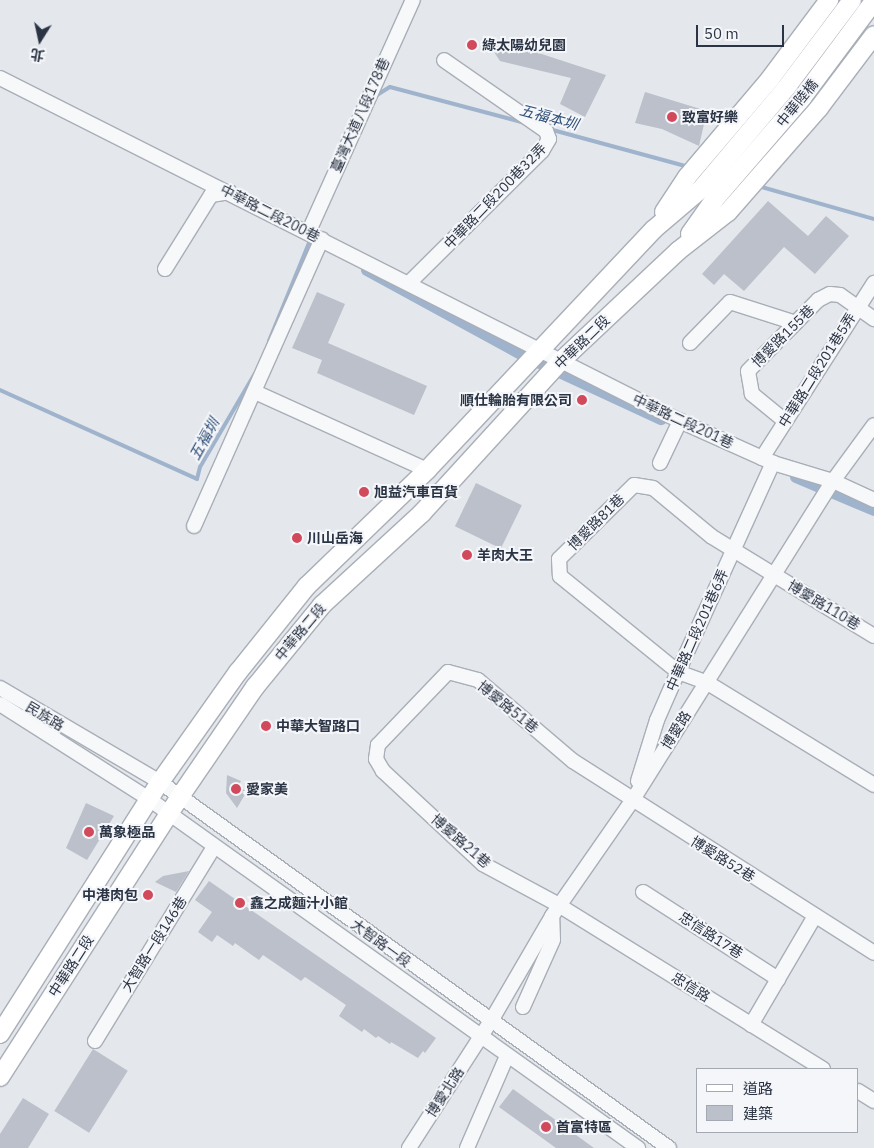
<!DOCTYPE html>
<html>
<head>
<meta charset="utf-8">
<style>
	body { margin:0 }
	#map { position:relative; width:874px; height:1148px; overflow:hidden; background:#e4e7ec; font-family:"IBM Plex Sans","Noto Sans TC",sans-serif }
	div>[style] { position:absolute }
	.stream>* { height:4px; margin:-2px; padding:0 2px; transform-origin:2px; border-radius:2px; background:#9fb4cc }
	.canal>* { height:12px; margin:-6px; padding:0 6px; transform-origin:6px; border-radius:6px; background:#9fb4cc }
	.building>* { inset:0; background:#bbc0ca; transform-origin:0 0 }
	.roads { filter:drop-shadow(1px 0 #a9aeb7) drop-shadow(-1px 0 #a9aeb7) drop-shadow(0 1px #a9aeb7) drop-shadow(0 -1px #a9aeb7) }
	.minor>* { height:14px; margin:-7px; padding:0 7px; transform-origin:7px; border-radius:7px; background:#f7f8fa }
	.major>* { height:18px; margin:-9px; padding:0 9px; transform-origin:9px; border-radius:9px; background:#fff }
	.dots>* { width:14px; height:14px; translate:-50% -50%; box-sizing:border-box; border:2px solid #f4f6f9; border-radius:50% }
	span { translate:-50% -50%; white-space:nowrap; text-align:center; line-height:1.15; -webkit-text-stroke:4px #f4f6f9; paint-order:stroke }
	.poi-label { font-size:14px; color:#2b3445; font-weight:700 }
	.left { translate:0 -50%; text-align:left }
	.right { translate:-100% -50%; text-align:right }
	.street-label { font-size:14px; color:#2b3445 }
	.water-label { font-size:15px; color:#34527a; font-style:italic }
	.legend { position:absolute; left:696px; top:1068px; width:162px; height:65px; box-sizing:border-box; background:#f4f6f9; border:1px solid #a4a8b1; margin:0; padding:6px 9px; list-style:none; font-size:15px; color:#2b3445 }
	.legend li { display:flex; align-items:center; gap:10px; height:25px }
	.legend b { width:25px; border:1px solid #a4a8b1 }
	.north { position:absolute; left:15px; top:15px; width:50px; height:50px; -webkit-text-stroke:4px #f4f6f9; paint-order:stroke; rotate:190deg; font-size:14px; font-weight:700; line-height:20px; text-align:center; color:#2b3445 }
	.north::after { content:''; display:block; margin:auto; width:18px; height:22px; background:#2b3445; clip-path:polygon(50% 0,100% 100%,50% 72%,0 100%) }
	.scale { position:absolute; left:696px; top:25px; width:88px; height:22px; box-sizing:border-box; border:2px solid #2b3445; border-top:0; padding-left:6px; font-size:15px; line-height:18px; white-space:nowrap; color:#2b3445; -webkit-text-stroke:4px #f4f6f9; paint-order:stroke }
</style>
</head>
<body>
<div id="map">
	<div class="stream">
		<div style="left:377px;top:95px;width:15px;rotate:-32deg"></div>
		<div style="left:390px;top:87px;width:137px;rotate:14.9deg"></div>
		<div style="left:549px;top:129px;width:145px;rotate:15.2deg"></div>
		<div style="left:758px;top:186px;width:121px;rotate:15.9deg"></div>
		<div style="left:269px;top:341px;width:106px;rotate:-67.8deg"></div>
		<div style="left:309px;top:243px;width:6px;rotate:18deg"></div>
		<div style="left:0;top:390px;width:216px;rotate:24.3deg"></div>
		<div style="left:197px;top:479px;width:12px;rotate:-76deg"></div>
		<div style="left:200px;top:467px;width:107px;rotate:-59.6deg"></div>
	</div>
	<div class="canal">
		<div style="left:367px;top:270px;width:180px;rotate:28.6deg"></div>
		<div style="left:525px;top:356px;width:150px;rotate:24.9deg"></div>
		<div style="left:796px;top:477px;width:85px;rotate:22.9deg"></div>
	</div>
	<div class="building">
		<div style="clip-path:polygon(499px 40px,606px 75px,585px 117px,560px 104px,571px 78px,500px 61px,494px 52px)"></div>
		<div style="clip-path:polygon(645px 92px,707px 111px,699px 146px,662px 129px,635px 123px)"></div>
		<div style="clip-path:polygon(768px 201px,808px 236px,826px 216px,849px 236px,815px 274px,784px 247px,744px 291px,724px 274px,714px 285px,702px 274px)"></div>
		<div style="clip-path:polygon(317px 292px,345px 304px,328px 343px,427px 386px,414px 415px,317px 373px,322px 360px,292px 348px)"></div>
		<div style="left:476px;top:483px;width:51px;height:48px;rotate:26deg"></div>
		<div style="clip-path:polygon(227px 775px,241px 781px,238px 787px,247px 791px,237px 808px,226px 793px)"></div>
		<div style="clip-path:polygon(86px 803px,114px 816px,87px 860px,66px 848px)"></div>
		<div style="clip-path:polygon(189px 871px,176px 892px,155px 882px,163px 876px)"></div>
		<div style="clip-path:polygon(209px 881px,436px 1038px,425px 1053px,423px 1051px,418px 1058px,391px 1042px,390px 1044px,378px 1036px,376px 1038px,364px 1029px,362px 1032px,339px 1016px,346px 1005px,305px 977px,301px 981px,263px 955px,259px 960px,235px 943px,233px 946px,217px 935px,212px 942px,198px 932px,212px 912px,195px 900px)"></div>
		<div style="left:93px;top:1049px;width:41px;height:73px;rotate:32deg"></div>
		<div style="clip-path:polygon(513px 1089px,594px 1148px,556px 1148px,499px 1107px)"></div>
		<div style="clip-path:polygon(23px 1098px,49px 1114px,28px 1148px,0 1148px,0 1134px)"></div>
	</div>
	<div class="roads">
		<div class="minor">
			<div style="left:0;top:78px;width:762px;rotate:26.77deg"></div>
			<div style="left:680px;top:421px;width:102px;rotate:24.3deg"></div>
			<div style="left:773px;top:463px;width:63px;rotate:16.7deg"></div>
			<div style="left:833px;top:481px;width:45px;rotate:24.9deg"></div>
			<div style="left:309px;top:231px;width:253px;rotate:-65.8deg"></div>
			<div style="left:165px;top:269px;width:87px;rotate:-58.1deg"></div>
			<div style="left:211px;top:195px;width:19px;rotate:-9deg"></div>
			<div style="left:410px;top:282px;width:186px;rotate:-44.8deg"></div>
			<div style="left:542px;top:151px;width:14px;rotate:-60deg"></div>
			<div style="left:549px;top:139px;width:9px;rotate:-111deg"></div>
			<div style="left:546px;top:131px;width:124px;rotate:-145.2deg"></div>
			<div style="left:690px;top:343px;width:57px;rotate:-45.7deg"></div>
			<div style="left:730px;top:302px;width:69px;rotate:17.7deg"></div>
			<div style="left:255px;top:392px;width:189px;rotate:24.4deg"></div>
			<div style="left:785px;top:421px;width:43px;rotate:-140.7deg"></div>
			<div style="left:752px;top:394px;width:23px;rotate:-100deg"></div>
			<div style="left:748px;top:371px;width:100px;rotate:-45.4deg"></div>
			<div style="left:818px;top:300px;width:13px;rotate:-27deg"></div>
			<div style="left:830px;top:294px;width:10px;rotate:6deg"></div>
			<div style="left:840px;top:295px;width:42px;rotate:35.2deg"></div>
			<div style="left:762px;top:458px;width:208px;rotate:-57.4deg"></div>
			<div style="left:660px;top:463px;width:47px;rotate:-64.5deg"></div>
			<div style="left:194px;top:526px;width:314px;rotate:-66deg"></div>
			<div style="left:874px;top:636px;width:191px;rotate:-148.5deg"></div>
			<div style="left:711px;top:536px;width:75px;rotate:-140.4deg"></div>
			<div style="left:653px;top:488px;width:19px;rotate:-171deg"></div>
			<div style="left:634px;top:485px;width:105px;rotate:135.4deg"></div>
			<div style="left:559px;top:559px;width:17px;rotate:87deg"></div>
			<div style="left:560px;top:576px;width:152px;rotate:39.1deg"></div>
			<div style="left:678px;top:672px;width:30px;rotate:20deg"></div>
			<div style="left:706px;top:682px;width:197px;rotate:31.5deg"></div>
			<div style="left:0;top:688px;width:186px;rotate:30.4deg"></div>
			<div style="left:160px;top:782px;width:627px;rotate:35.72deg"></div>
			<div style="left:0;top:704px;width:177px;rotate:32.5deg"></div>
			<div style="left:149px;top:799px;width:601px;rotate:35.52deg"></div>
			<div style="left:638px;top:781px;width:64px;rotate:-72.7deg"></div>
			<div style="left:657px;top:720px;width:52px;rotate:-66.4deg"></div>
			<div style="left:678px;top:672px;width:230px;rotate:-65.6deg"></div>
			<div style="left:643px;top:892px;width:161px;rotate:32.8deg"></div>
			<div style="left:523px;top:1007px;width:73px;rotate:-65.9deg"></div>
			<div style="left:553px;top:940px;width:24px;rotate:-92deg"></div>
			<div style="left:751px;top:1025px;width:126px;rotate:-59.6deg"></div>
			<div style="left:95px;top:1041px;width:228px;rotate:-58.5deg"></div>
			<div style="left:823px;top:1069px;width:311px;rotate:-148.2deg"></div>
			<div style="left:559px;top:905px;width:86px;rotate:-151.7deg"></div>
			<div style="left:483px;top:864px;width:137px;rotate:-137.1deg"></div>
			<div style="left:383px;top:771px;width:14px;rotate:-120deg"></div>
			<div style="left:376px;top:759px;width:14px;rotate:-82deg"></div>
			<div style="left:378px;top:745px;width:101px;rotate:-46.2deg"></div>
			<div style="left:448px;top:672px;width:31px;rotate:15deg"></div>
			<div style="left:478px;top:680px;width:125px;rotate:40.5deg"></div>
			<div style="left:573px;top:761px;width:357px;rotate:32.5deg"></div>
			<div style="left:858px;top:1091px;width:19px;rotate:32deg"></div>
			<div style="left:409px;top:1148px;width:151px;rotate:-57.2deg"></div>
			<div style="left:491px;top:1021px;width:121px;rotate:-59.8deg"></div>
			<div style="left:552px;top:916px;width:140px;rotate:-55.2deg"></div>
			<div style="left:632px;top:801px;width:378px;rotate:-57.9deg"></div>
			<div style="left:833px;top:481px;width:69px;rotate:-53.8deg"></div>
			<div style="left:467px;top:1148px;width:100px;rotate:-66.5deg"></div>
		</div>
		<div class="major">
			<div style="left:664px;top:212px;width:42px;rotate:-56.7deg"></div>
			<div style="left:687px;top:177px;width:128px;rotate:-49.7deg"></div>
			<div style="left:770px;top:79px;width:99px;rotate:-53.2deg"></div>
			<div style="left:690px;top:234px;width:42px;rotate:-54.8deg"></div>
			<div style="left:714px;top:200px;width:135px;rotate:-49.2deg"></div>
			<div style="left:802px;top:98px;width:121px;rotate:-53.4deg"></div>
			<div style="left:0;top:1034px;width:299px;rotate:-57.6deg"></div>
			<div style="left:160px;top:782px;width:135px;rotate:-54.7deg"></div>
			<div style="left:238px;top:672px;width:110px;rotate:-51.3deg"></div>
			<div style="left:307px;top:586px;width:167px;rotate:-44deg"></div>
			<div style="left:427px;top:470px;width:330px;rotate:-46.7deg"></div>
			<div style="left:653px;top:230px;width:63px;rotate:-40.5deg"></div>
			<div style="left:701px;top:189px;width:132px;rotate:-49.9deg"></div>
			<div style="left:786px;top:88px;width:110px;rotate:-53.1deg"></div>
			<div style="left:0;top:1077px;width:331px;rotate:-57.3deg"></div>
			<div style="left:179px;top:798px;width:135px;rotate:-55.6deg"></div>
			<div style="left:255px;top:687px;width:106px;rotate:-50.7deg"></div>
			<div style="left:322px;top:605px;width:136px;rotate:-42.6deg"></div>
			<div style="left:422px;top:513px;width:206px;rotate:-47.6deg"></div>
			<div style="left:561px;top:361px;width:161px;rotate:-43.2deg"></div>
			<div style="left:678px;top:251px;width:63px;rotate:-38deg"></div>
			<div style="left:728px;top:212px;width:138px;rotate:-48.8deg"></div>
			<div style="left:819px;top:108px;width:91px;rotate:-53deg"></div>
		</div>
	</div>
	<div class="dots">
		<div style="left:472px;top:45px;background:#d1495b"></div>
		<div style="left:672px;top:117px;background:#d1495b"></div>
		<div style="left:582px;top:400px;background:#d1495b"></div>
		<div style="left:364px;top:492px;background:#d1495b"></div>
		<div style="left:297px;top:538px;background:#d1495b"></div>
		<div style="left:467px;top:555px;background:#d1495b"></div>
		<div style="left:266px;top:726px;background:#d1495b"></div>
		<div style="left:236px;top:789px;background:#d1495b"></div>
		<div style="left:89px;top:832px;background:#d1495b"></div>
		<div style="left:148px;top:895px;background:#d1495b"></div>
		<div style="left:240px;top:903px;background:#d1495b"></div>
		<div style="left:546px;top:1127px;background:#d1495b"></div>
	</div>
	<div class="poi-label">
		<span class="left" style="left:482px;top:45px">綠太陽幼兒園</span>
		<span class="left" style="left:682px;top:117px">致富好樂</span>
		<span class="right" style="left:572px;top:400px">順仕輪胎有限公司</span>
		<span class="left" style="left:374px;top:492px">旭益汽車百貨</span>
		<span class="left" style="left:307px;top:538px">川山岳海</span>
		<span class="left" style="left:477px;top:555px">羊肉大王</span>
		<span class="left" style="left:276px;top:726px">中華大智路口</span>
		<span class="left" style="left:246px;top:789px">愛家美</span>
		<span class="left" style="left:99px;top:832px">萬象極品</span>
		<span class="right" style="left:138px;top:895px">中港肉包</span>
		<span class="left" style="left:250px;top:903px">鑫之成麵汁小館</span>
		<span class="left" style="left:556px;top:1127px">首富特區</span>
	</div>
	<div class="street-label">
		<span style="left:797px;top:103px;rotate:-51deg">中華陸橋</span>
		<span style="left:360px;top:115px;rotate:-66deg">臺灣大道八段178巷</span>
		<span style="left:495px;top:196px;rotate:-46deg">中華路二段200巷32弄</span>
		<span style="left:270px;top:213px;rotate:27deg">中華路二段200巷</span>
		<span style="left:783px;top:336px;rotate:-45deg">博愛路155巷</span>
		<span style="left:582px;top:342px;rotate:-44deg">中華路二段</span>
		<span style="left:817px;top:370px;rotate:-58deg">中華路二段201巷5弄</span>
		<span style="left:683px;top:421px;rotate:25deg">中華路二段201巷</span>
		<span style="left:596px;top:522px;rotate:-45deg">博愛路81巷</span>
		<span style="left:824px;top:605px;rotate:31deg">博愛路110巷</span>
		<span style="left:697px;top:630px;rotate:-66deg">中華路二段201巷6弄</span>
		<span style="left:300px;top:632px;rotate:-50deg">中華路二段</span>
		<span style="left:508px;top:707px;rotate:39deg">博愛路51巷</span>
		<span style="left:45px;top:716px;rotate:31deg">民族路</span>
		<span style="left:676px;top:730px;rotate:-58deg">博愛路</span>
		<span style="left:461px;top:841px;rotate:41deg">博愛路21巷</span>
		<span style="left:723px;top:859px;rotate:32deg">博愛路52巷</span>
		<span style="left:711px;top:935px;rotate:33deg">忠信路17巷</span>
		<span style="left:381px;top:943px;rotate:36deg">大智路一段</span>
		<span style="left:154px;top:944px;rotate:-58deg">大智路一段146巷</span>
		<span style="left:71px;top:966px;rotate:-57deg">中華路二段</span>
		<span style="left:691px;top:987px;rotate:32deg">忠信路</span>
		<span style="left:445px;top:1092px;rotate:-57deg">博愛北路</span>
	</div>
	<div class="water-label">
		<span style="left:549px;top:117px;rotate:15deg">五福本圳</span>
		<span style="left:204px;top:439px;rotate:-61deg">五福圳</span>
	</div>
	<ul class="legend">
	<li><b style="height:6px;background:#fff"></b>道路</li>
	<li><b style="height:14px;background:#bbc0ca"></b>建築</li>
	</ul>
	<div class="north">北</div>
	<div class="scale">50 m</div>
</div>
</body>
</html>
